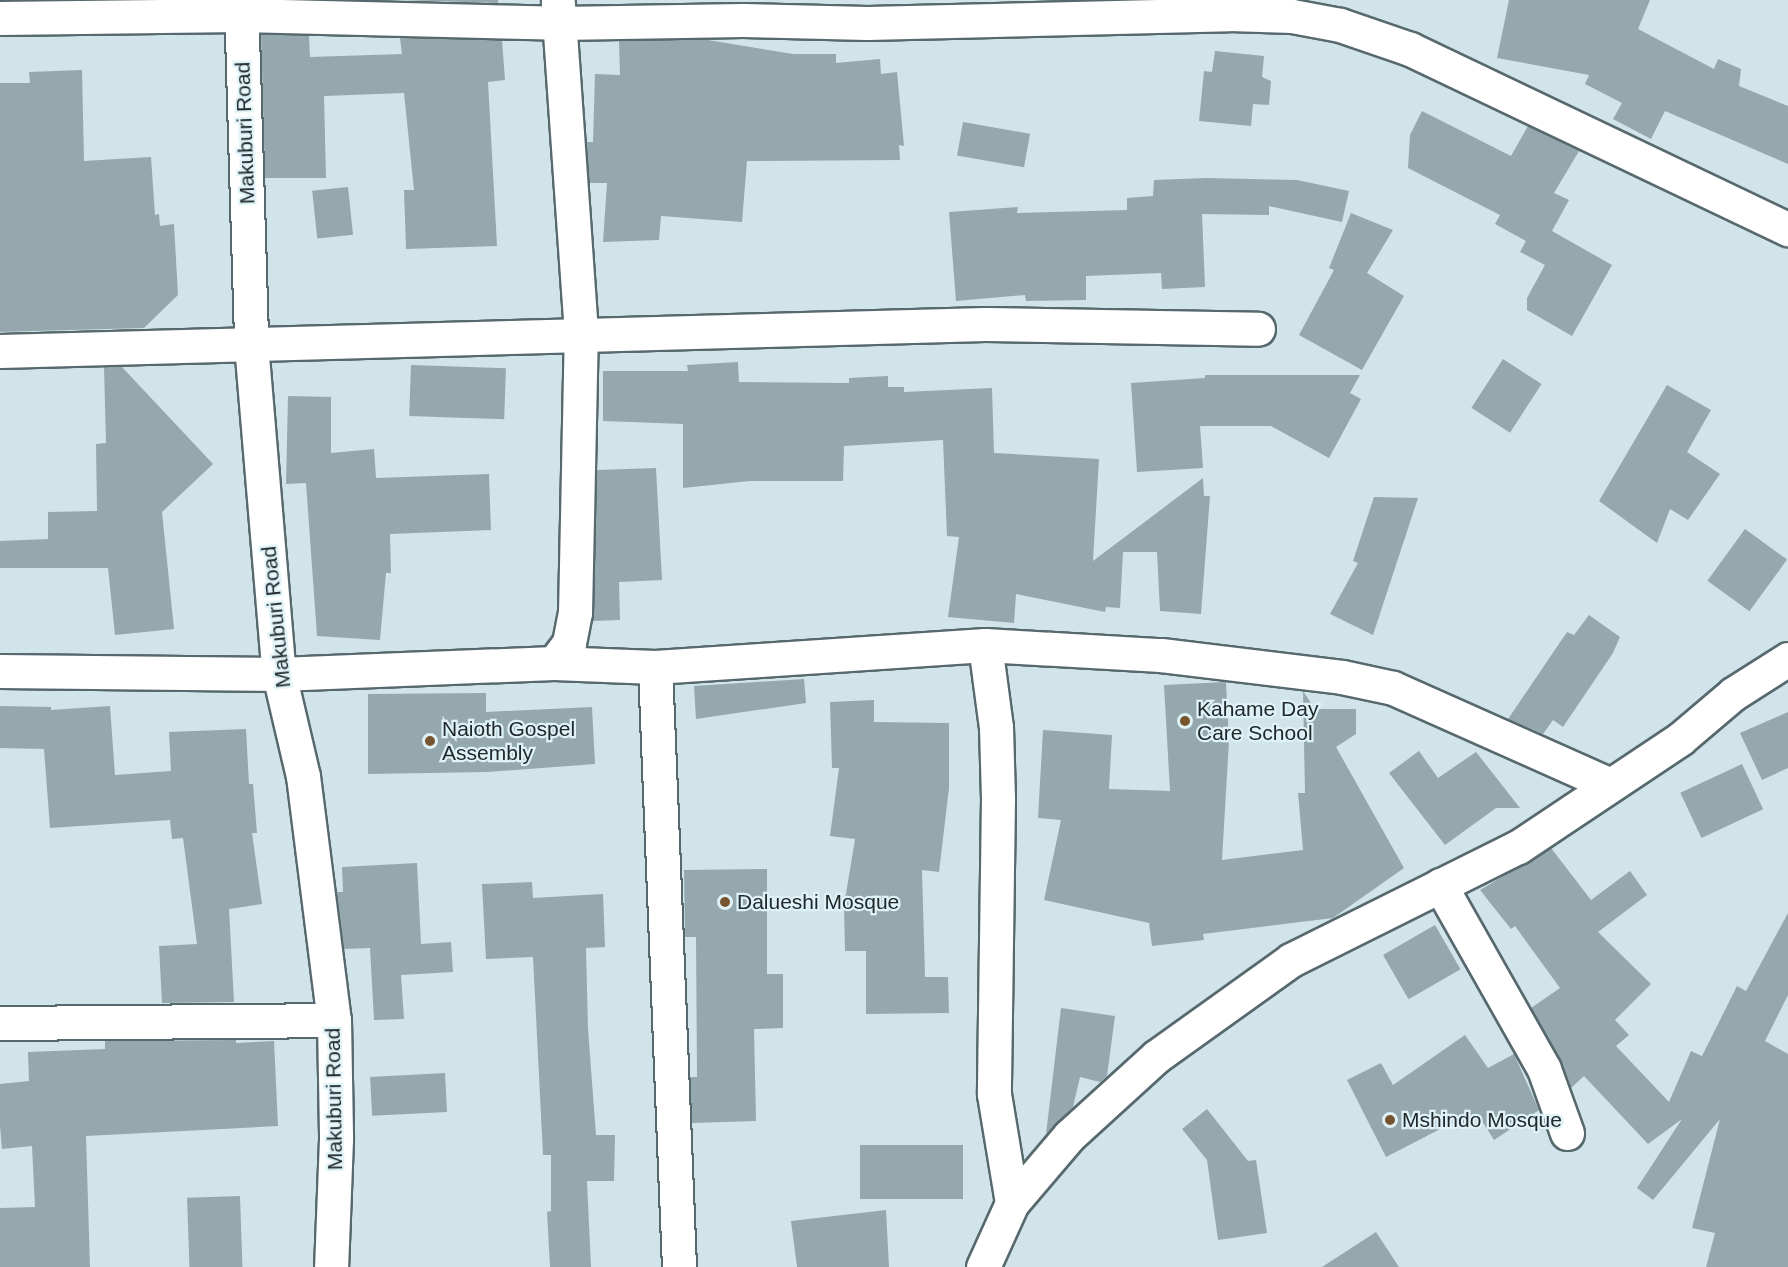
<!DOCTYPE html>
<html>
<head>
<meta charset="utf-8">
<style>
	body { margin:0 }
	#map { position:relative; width:1788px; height:1267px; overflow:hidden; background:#d0e4ea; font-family:Helvetica,sans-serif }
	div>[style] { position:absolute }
	.building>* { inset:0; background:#95a8ad; transform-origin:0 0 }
	.roads { filter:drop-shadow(2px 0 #57696e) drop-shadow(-2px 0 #57696e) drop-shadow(0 2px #57696e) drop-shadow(0 -2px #57696e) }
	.minor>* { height:33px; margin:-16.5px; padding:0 16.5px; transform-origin:16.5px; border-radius:16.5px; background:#fff }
	.dots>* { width:16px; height:16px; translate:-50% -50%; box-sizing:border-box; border:3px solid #def2f7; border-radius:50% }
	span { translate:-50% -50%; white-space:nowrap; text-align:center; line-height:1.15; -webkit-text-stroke:4.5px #def2f7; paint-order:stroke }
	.street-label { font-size:21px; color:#22292b }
	.poi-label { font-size:21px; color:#22292b }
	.left { translate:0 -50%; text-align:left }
</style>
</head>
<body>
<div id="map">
	<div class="building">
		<div style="clip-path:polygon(397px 0,498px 0,498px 3px)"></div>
		<div style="clip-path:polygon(1509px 0,1650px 0,1638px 29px,1714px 69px,1718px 59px,1741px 69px,1739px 86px,1788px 106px,1788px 164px,1665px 111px,1651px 139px,1613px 119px,1622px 103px,1585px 84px,1589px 75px,1497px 58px)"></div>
		<div style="clip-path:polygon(261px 34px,309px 35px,310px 57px,402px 54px,400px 38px,502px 40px,505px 80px,488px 82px,497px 246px,406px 249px,404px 190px,414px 190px,404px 93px,324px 96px,326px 178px,265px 178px)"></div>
		<div style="clip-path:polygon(702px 39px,793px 54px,836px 54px,836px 63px,880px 59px,881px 74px,897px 72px,904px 146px,899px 145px,900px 160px,747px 161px,742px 222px,661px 216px,659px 240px,603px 242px,607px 183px,589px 183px,587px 142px,593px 142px,595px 74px,620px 75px,619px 41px)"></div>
		<div style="clip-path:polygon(1215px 51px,1264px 56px,1262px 77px,1271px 81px,1269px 105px,1253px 104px,1251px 126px,1199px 121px,1204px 71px,1212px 72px)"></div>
		<div style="clip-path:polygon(82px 70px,84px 161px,151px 157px,155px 215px,159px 214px,160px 226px,174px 224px,178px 295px,144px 328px,0 332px,0 83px,30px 83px,29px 72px)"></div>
		<div style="clip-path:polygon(1422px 111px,1511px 156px,1528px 126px,1579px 151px,1554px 193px,1569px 200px,1552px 231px,1612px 265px,1572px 336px,1527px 310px,1527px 298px,1545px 265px,1520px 252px,1526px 241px,1495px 224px,1500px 215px,1408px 168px,1410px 135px)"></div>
		<div style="left:963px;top:122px;width:68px;height:34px;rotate:10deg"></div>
		<div style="clip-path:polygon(1207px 178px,1297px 180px,1349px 191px,1342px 222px,1269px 206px,1269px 215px,1202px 214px,1205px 287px,1162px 289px,1161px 273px,1086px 276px,1086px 300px,1026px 301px,1025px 295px,956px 301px,949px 212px,1018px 207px,1017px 213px,1127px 210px,1127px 198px,1153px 196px,1154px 180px)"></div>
		<div style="left:348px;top:187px;width:48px;height:36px;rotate:84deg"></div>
		<div style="clip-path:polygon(1351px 213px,1393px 230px,1367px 273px,1404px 296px,1362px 370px,1299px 335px,1334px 270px,1329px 268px)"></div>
		<div style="left:1503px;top:359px;width:46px;height:58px;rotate:33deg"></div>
		<div style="clip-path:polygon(738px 362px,739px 382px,849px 383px,849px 378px,888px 376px,888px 387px,904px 387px,904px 392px,992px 388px,994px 453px,1099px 459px,1093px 561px,1203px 478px,1204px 496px,1210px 496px,1201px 614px,1160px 611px,1157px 552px,1123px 552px,1120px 608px,1106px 607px,1105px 612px,1016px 594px,1014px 623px,948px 617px,959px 537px,947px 536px,943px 440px,844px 446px,843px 481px,750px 481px,683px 488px,683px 424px,603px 421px,603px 371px,688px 371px,687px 365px)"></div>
		<div style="left:411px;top:365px;width:95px;height:51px;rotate:2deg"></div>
		<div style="clip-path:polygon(121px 366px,213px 464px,162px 512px,174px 629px,115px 635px,108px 568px,0 568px,0 541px,48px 539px,48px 512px,97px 511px,96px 444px,106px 443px,104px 367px)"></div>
		<div style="clip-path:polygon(1205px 375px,1360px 375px,1350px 393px,1361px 399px,1329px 458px,1271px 426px,1200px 426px,1203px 468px,1137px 472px,1131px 383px,1205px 378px)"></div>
		<div style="clip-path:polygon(1667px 385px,1711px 410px,1687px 452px,1720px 474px,1688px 520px,1670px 509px,1657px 543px,1599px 501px)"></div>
		<div style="clip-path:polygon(288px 396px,331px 397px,331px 453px,374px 449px,376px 478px,489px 474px,491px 530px,390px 534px,391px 573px,386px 573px,380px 640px,317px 636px,306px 483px,286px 484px)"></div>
		<div style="clip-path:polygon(656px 468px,662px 580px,619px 582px,620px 620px,593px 621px,597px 470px)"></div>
		<div style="clip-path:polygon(1374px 497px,1418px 498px,1373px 635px,1330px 614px,1358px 563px,1353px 561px)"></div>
		<div style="left:1745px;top:529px;width:52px;height:64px;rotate:36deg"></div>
		<div style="clip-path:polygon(1589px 615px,1620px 637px,1613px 653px,1563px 727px,1553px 720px,1543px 734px,1508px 719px,1567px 632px,1574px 635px)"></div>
		<div style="clip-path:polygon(804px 679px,806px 703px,696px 719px,694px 686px)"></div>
		<div style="clip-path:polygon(1226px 682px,1229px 741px,1222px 860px,1303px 850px,1298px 793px,1305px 793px,1303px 691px,1315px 709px,1356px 709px,1356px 734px,1336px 747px,1404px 868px,1333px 918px,1203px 934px,1204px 940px,1152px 946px,1149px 923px,1044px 900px,1061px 820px,1038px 818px,1043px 730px,1112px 735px,1109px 789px,1170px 791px,1164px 685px)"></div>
		<div style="clip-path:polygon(486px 693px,486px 712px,592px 707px,595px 764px,488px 772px,368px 774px,368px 694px)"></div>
		<div style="clip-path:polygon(874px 700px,874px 722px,949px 723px,949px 788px,939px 872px,922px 870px,925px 977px,948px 977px,949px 1013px,866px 1014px,866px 951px,845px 951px,844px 906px,855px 839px,830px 836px,839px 768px,832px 768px,830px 702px)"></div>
		<div style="clip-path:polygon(0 706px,51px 707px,51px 710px,110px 706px,115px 775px,171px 771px,169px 732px,246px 729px,249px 784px,253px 784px,257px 833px,252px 833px,262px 904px,229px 909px,234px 1002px,162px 1003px,159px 946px,197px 944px,183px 838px,172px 839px,170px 820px,50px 828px,44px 749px,0 748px)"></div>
		<div style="clip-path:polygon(1788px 712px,1788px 768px,1762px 780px,1740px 733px)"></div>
		<div style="clip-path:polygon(1419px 751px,1438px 778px,1476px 752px,1520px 808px,1496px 808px,1445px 845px,1389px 773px)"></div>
		<div style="left:1742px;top:764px;width:50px;height:68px;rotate:65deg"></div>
		<div style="clip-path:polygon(1551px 848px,1591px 900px,1630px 871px,1647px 895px,1598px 932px,1651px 984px,1615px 1020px,1629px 1035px,1616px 1046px,1669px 1102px,1691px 1051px,1702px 1056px,1737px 986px,1746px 991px,1788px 913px,1788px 995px,1765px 1041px,1788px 1054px,1788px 1267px,1706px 1267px,1715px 1233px,1692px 1228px,1720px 1119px,1653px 1200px,1637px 1188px,1682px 1119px,1648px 1144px,1584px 1076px,1571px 1088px,1560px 1060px,1531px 1008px,1560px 988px,1515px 926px,1511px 929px,1480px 890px)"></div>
		<div style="clip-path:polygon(417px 863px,421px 944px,451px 942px,453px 972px,401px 975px,404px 1019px,374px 1020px,370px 948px,344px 949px,337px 892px,343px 892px,342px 867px)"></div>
		<div style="clip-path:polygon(767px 869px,767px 974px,783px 974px,783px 1028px,754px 1029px,756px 1121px,692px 1123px,690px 1077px,697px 1077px,696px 937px,685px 937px,684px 870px)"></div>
		<div style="clip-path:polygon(532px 882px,533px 898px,603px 894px,605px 947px,586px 948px,588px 1029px,596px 1135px,615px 1135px,614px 1181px,587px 1181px,591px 1267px,550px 1267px,547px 1212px,551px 1211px,551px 1155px,543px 1155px,533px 957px,486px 959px,482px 884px)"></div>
		<div style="left:1435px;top:925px;width:51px;height:60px;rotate:60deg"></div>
		<div style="clip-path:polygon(1061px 1008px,1115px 1016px,1107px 1076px,1100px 1082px,1080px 1077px,1073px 1107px,1046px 1134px)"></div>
		<div style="clip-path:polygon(1465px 1035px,1488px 1068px,1514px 1054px,1539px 1110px,1494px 1140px,1480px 1118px,1456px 1130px,1452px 1123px,1386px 1157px,1347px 1080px,1381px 1063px,1393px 1085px)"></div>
		<div style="clip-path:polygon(236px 1040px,236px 1043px,274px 1041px,278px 1126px,86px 1136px,90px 1267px,0 1267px,0 1208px,35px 1207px,32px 1146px,2px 1149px,0 1126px,0 1084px,29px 1081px,28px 1052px,105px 1049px,105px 1041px)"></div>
		<div style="left:445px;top:1073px;width:39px;height:75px;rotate:87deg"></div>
		<div style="clip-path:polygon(1207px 1109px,1248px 1161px,1256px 1160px,1267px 1233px,1218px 1240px,1207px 1160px,1182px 1129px)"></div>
		<div style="left:963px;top:1145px;width:54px;height:103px;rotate:90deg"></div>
		<div style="left:240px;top:1196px;width:71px;height:53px;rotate:88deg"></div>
		<div style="clip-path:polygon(886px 1210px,889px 1267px,797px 1267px,791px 1221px)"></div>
		<div style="clip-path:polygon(1376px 1232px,1399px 1267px,1322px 1267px)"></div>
	</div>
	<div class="roads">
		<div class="minor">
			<div style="left:241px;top:0;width:344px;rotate:88.3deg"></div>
			<div style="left:251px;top:344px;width:331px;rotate:85.2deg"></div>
			<div style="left:279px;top:674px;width:105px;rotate:76.8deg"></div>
			<div style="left:303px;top:776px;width:246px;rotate:82.8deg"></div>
			<div style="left:334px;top:1020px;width:119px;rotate:89deg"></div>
			<div style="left:336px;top:1139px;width:128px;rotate:92.2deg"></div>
			<div style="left:0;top:18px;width:241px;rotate:-0.7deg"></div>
			<div style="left:241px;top:15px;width:318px;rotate:1.4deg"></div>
			<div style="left:559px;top:23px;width:184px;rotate:-0.9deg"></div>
			<div style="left:743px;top:20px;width:124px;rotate:1.4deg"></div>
			<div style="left:867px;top:23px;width:362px;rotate:-1.4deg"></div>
			<div style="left:1229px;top:14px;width:63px;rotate:1.8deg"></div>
			<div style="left:1292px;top:16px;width:49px;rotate:10.6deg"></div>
			<div style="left:1340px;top:25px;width:74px;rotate:18.9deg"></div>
			<div style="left:1410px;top:49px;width:419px;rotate:25.5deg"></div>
			<div style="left:0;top:351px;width:985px;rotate:-1.57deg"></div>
			<div style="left:985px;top:324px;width:273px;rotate:1deg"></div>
			<div style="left:985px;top:645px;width:83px;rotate:82.4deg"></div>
			<div style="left:996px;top:727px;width:71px;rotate:88.4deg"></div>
			<div style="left:998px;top:798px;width:296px;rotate:90.8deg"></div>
			<div style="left:994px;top:1094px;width:110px;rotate:80.6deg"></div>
			<div style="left:554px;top:663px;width:101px;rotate:2.3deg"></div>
			<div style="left:655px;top:667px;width:331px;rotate:-3.8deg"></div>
			<div style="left:985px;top:645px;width:176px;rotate:3.3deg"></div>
			<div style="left:1161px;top:655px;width:182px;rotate:6.9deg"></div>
			<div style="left:1342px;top:677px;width:52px;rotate:12.2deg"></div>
			<div style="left:1393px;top:688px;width:236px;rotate:24deg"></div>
			<div style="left:655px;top:667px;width:600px;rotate:87.71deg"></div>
			<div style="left:0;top:671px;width:279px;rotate:0.6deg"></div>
			<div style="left:279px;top:674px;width:275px;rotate:-2.3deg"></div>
			<div style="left:554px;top:663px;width:25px;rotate:-53deg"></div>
			<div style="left:569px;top:643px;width:31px;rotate:-79deg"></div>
			<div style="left:575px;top:613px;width:280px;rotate:-88.8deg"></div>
			<div style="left:581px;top:333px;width:332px;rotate:-94deg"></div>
			<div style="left:1440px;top:885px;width:211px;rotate:60.5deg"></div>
			<div style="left:1544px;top:1069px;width:68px;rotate:70.2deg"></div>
			<div style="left:0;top:1023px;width:334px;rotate:-0.5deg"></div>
			<div style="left:983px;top:1267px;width:70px;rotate:-65.6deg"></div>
			<div style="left:1012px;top:1203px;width:88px;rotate:-49.6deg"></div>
			<div style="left:1069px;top:1136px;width:119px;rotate:-42.3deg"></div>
			<div style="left:1157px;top:1056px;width:165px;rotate:-35.6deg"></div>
			<div style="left:1291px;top:960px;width:254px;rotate:-26.5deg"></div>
			<div style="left:1518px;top:847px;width:195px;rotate:-33.7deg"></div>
			<div style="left:1680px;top:739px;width:70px;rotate:-40.3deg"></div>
			<div style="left:1733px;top:694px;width:65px;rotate:-32.5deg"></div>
		</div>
	</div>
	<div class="dots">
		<div style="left:1185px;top:721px;background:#78542e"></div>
		<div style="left:430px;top:741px;background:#78542e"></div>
		<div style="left:725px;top:902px;background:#78542e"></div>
		<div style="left:1390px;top:1120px;background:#78542e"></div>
	</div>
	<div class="street-label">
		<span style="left:245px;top:133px;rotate:-92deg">Makuburi Road</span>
		<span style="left:276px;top:617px;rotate:-96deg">Makuburi Road</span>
		<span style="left:334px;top:1099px;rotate:-91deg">Makuburi Road</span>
	</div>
	<div class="poi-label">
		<span class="left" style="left:1197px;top:721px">Kahame Day<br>Care School</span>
		<span class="left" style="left:442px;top:741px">Naioth Gospel<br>Assembly</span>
		<span class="left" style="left:737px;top:902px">Dalueshi Mosque</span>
		<span class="left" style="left:1402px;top:1120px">Mshindo Mosque</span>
	</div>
</div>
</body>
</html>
